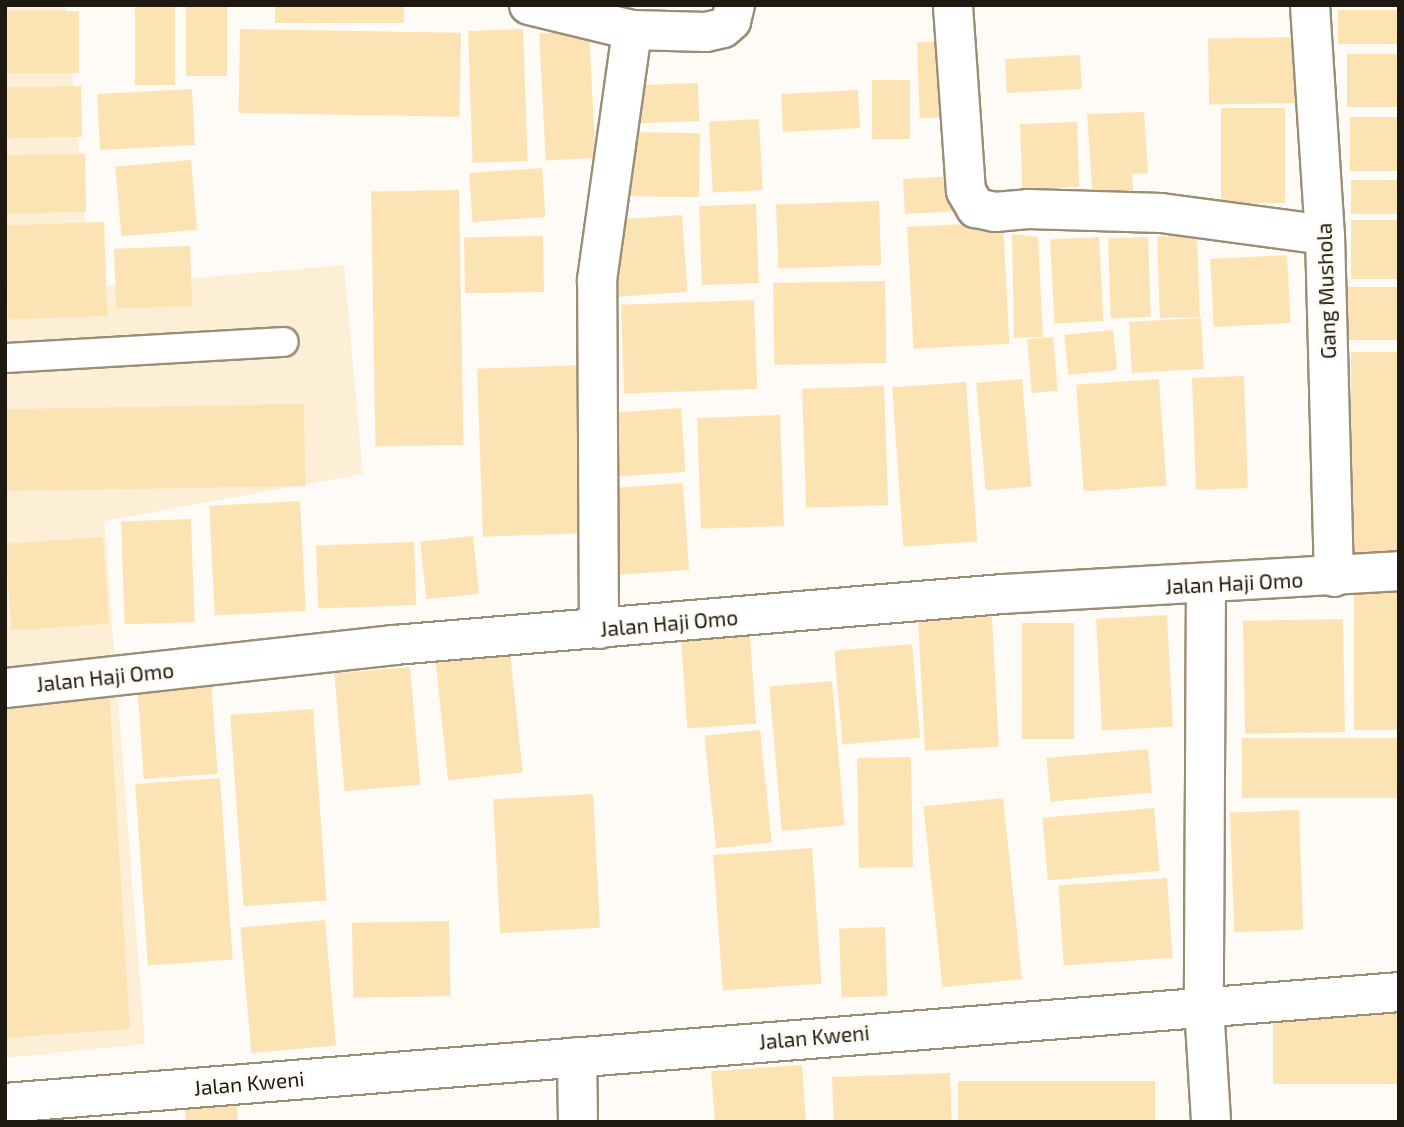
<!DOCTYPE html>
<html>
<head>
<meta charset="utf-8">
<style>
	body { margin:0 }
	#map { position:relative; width:1404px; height:1127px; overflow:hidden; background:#fefbf6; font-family:"Exo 2",sans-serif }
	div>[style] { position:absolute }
	.built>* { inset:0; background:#fdefd5 }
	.building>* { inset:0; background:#fce3b4; transform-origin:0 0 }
	.roads { filter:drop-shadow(2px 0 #9b8e77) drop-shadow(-2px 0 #9b8e77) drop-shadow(0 2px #9b8e77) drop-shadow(0 -2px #9b8e77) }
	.service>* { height:28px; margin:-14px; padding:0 14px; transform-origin:14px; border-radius:14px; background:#fff }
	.minor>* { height:38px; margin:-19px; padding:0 19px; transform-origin:19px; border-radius:19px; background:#fff }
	span { translate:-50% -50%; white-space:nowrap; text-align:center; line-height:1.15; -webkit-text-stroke:6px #fefbf6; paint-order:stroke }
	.street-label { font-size:21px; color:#1f1a11 }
	.frame { position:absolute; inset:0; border:7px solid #1f1a11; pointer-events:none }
</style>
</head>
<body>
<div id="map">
	<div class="built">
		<div style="clip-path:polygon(5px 5px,66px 5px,91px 287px,344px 265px,363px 474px,104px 521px,145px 1044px,5px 1058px)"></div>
	</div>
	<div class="building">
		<div style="left:135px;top:5px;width:40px;height:80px"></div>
		<div style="left:186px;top:5px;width:41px;height:71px"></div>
		<div style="left:275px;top:5px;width:129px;height:18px"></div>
		<div style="left:1399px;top:10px;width:34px;height:61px;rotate:90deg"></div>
		<div style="left:79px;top:11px;width:62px;height:74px;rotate:90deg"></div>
		<div style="left:240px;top:29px;width:221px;height:84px;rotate:1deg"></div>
		<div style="left:523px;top:29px;width:132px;height:55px;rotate:88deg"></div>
		<div style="left:589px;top:31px;width:127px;height:50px;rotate:87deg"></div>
		<div style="left:1301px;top:37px;width:66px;height:93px;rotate:89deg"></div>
		<div style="left:952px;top:41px;width:76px;height:35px;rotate:88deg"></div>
		<div style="left:1399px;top:54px;width:53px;height:52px;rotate:90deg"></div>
		<div style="left:1080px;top:55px;width:34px;height:75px;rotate:87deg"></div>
		<div style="left:872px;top:80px;width:38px;height:59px"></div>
		<div style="left:698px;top:83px;width:38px;height:65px;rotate:88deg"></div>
		<div style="left:81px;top:86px;width:51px;height:76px;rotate:89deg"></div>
		<div style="left:192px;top:89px;width:56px;height:95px;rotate:87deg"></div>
		<div style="left:858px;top:90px;width:38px;height:77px;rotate:87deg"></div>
		<div style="left:1221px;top:108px;width:64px;height:95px"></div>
		<div style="clip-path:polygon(1144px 112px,1148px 173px,1132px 174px,1134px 201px,1093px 203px,1087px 114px)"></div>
		<div style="left:1350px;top:117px;width:49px;height:54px"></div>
		<div style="left:759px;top:119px;width:71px;height:50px;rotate:87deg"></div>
		<div style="left:1077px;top:122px;width:65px;height:57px;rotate:88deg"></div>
		<div style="left:630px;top:132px;width:70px;height:64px;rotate:1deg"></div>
		<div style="left:85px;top:154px;width:58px;height:80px;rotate:89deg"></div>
		<div style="left:191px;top:160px;width:70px;height:76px;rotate:85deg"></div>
		<div style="left:542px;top:168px;width:49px;height:73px;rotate:86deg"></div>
		<div style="left:959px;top:176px;width:35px;height:56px;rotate:87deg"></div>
		<div style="left:1399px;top:180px;width:34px;height:48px;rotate:90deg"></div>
		<div style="left:459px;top:190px;width:255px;height:88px;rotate:89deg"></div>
		<div style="left:879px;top:201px;width:64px;height:103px;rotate:88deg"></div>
		<div style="left:756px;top:204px;width:79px;height:57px;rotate:88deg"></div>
		<div style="left:682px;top:215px;width:77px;height:69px;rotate:86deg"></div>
		<div style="left:1399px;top:220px;width:59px;height:48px;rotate:90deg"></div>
		<div style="left:104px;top:222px;width:94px;height:99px;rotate:88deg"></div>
		<div style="left:1003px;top:222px;width:122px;height:96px;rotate:87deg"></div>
		<div style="clip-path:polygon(1012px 234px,1038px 237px,1043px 337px,1014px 338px)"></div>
		<div style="left:1197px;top:235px;width:82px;height:40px;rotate:88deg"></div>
		<div style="left:543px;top:236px;width:56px;height:79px;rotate:89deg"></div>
		<div style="left:1099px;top:237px;width:84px;height:49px;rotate:87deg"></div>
		<div style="left:1148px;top:237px;width:80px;height:40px;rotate:88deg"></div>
		<div style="left:190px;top:246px;width:60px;height:76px;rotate:88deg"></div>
		<div style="left:1287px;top:255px;width:68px;height:77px;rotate:87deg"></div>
		<div style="left:885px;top:281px;width:82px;height:112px;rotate:89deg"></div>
		<div style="left:1399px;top:287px;width:53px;height:52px;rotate:90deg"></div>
		<div style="left:754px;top:300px;width:89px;height:133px;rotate:88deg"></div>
		<div style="left:1201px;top:318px;width:51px;height:72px;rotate:87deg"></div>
		<div style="left:1113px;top:330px;width:40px;height:49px;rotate:84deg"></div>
		<div style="left:1053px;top:337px;width:54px;height:26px;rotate:85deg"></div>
		<div style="left:1351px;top:352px;width:48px;height:208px"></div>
		<div style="left:584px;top:365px;width:168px;height:107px;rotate:88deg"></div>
		<div style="left:1244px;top:376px;width:112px;height:52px;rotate:88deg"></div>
		<div style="left:1022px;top:379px;width:108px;height:46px;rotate:85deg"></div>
		<div style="left:1159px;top:379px;width:107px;height:83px;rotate:86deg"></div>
		<div style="left:966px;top:382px;width:160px;height:74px;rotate:86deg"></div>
		<div style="left:884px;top:386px;width:119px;height:82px;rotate:88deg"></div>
		<div style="left:304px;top:404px;width:82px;height:299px;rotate:89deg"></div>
		<div style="left:681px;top:408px;width:64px;height:73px;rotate:86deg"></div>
		<div style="left:780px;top:415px;width:111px;height:83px;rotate:88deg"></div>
		<div style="left:683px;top:483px;width:87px;height:70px;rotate:86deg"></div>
		<div style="left:300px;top:501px;width:110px;height:91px;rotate:87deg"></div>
		<div style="left:191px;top:519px;width:103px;height:70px;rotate:88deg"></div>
		<div style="left:473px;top:536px;width:58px;height:53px;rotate:84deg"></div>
		<div style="left:103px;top:537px;width:87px;height:98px;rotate:86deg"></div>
		<div style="left:414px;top:542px;width:63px;height:98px;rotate:88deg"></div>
		<div style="left:1399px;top:589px;width:141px;height:45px;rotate:90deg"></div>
		<div style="left:1167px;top:615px;width:112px;height:71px;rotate:87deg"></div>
		<div style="left:992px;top:616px;width:131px;height:74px;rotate:87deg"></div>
		<div style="left:1343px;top:619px;width:113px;height:100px;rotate:89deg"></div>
		<div style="left:749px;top:622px;width:102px;height:69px;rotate:86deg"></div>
		<div style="left:1022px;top:623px;width:52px;height:116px"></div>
		<div style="left:912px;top:644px;width:94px;height:78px;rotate:85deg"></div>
		<div style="left:510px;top:652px;width:121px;height:75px;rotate:84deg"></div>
		<div style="left:410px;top:667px;width:118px;height:76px;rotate:85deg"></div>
		<div style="left:211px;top:679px;width:95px;height:74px;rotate:86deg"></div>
		<div style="left:832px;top:681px;width:145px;height:63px;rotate:85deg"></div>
		<div style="clip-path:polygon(109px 689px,130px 1029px,5px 1038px,5px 695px)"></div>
		<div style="left:313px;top:709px;width:192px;height:83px;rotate:86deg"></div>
		<div style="left:760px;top:730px;width:113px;height:56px;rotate:84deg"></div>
		<div style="left:1399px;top:738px;width:60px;height:157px;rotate:90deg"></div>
		<div style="left:1148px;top:749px;width:44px;height:102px;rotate:85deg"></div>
		<div style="left:911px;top:757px;width:110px;height:54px;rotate:89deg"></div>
		<div style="left:220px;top:778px;width:182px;height:85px;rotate:86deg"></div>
		<div style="left:593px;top:794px;width:134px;height:100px;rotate:87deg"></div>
		<div style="left:1003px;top:798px;width:182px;height:80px;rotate:84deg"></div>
		<div style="left:1154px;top:808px;width:63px;height:112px;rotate:85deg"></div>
		<div style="left:1299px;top:810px;width:120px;height:69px;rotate:88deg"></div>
		<div style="left:812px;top:848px;width:136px;height:99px;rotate:86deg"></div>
		<div style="left:1167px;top:878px;width:80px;height:109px;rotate:86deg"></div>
		<div style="left:325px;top:920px;width:126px;height:85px;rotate:85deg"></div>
		<div style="left:449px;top:921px;width:75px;height:97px;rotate:89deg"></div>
		<div style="left:885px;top:927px;width:69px;height:46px;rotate:88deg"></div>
		<div style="left:1399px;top:1014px;width:70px;height:126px;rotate:90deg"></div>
		<div style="left:802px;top:1065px;width:57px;height:91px;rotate:86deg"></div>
		<div style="left:950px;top:1073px;width:49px;height:118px;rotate:88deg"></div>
		<div style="left:1155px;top:1081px;width:41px;height:197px;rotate:90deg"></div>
		<div style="clip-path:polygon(237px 1106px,238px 1122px,186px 1122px,185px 1109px)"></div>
	</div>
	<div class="roads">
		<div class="service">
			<div style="left:5px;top:358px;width:279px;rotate:-3.3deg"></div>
		</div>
		<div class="minor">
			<div style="left:529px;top:5px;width:106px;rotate:13.6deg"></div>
			<div style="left:632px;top:30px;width:74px;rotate:1.5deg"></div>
			<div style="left:706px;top:32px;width:17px;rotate:-13deg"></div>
			<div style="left:723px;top:28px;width:11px;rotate:-41deg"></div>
			<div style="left:731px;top:21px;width:16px;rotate:-76deg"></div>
			<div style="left:1310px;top:5px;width:230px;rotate:86.3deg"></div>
			<div style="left:1325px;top:235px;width:342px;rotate:88.5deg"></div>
			<div style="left:953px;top:6px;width:185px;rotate:86deg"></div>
			<div style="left:966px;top:191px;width:20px;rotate:60deg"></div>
			<div style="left:976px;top:208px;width:19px;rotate:12deg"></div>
			<div style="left:995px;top:212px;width:33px;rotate:-5deg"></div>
			<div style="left:1028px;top:209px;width:133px;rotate:1.7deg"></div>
			<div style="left:1161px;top:213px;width:165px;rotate:7.6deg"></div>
			<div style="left:1206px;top:584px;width:422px;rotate:90.3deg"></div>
			<div style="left:1204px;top:1006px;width:116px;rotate:86.5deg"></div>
			<div style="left:599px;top:629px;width:349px;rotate:-90.3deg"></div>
			<div style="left:597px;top:280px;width:252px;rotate:-82deg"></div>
			<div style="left:5px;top:688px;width:391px;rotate:-6.3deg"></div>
			<div style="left:394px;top:645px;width:610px;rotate:-4.79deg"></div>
			<div style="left:1002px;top:594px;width:398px;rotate:-3.3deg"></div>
			<div style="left:577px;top:1057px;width:65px;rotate:89.1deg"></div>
			<div style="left:5px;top:1103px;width:1398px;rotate:-4.55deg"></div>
		</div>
	</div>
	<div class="street-label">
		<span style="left:1326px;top:291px;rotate:-92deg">Gang Mushola</span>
		<span style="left:1234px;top:583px;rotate:-3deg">Jalan Haji Omo</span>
		<span style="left:669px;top:623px;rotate:-5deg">Jalan Haji Omo</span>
		<span style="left:105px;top:677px;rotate:-6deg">Jalan Haji Omo</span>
		<span style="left:814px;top:1037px;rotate:-5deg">Jalan Kweni</span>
		<span style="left:249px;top:1083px;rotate:-5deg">Jalan Kweni</span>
	</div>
	<div class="frame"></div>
</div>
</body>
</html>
